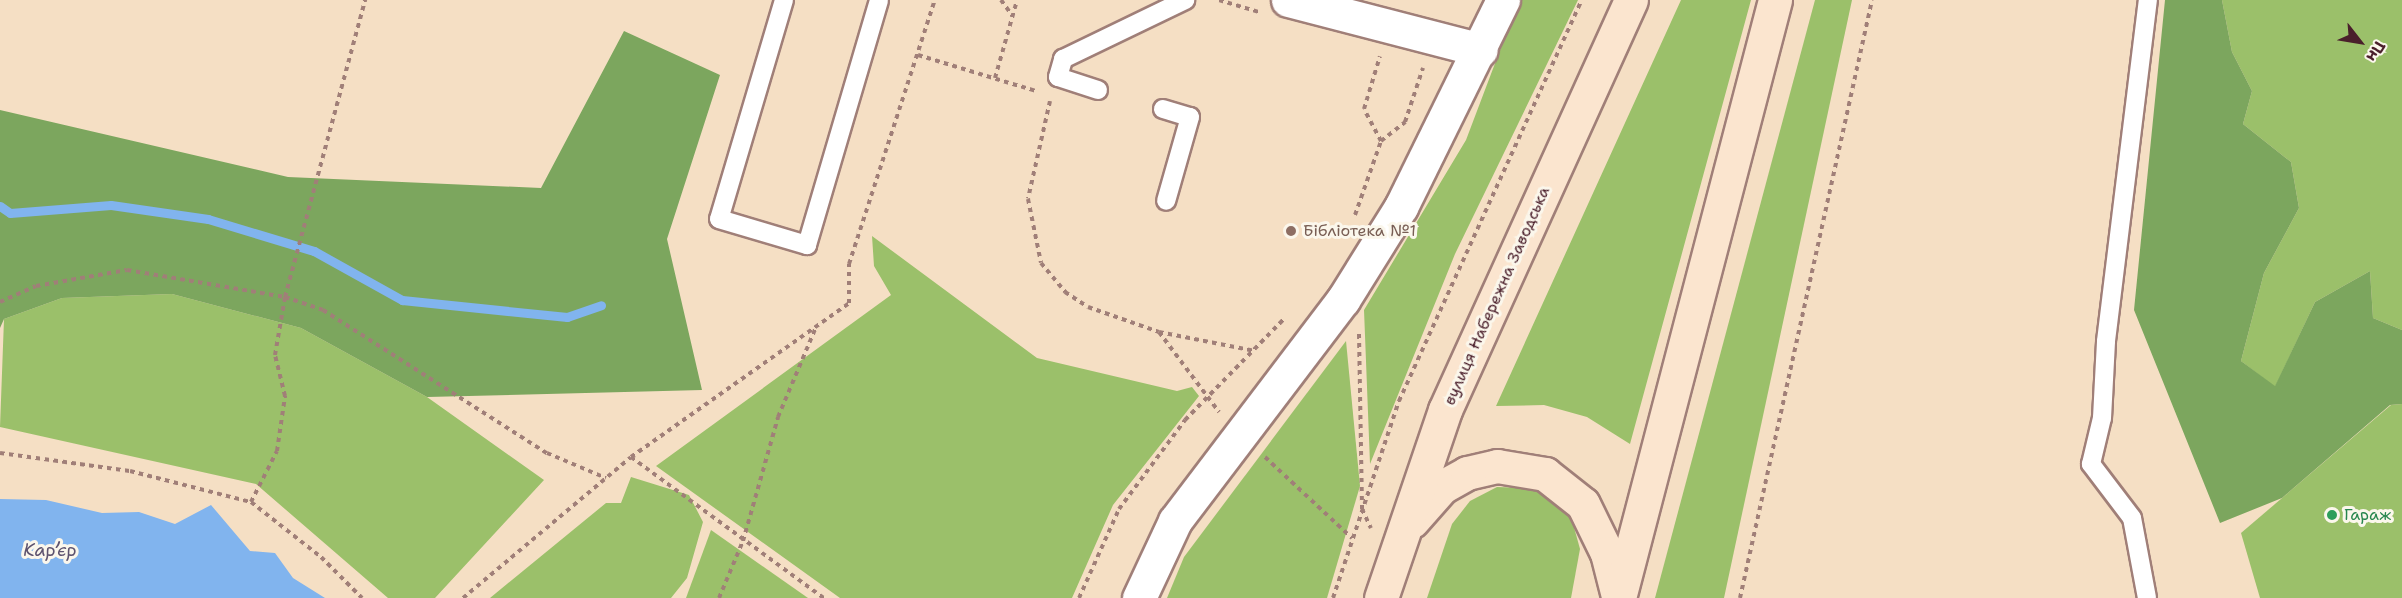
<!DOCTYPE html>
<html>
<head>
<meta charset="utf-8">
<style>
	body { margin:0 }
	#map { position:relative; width:2402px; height:598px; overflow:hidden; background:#f5dfc4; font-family:"Shantell Sans",sans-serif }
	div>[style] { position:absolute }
	.green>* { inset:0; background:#9bc06a }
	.forest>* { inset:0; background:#7ca65e }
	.water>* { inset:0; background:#81b4ee }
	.stream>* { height:9px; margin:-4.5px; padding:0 4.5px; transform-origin:4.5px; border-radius:4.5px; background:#81b4ee }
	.path>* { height:4px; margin-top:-2px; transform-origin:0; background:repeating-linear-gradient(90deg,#a07f78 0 4.5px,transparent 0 9px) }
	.roads { filter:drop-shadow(2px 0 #a07f78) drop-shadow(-2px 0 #a07f78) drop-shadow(0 2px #a07f78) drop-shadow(0 -2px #a07f78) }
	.service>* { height:18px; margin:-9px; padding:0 9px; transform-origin:9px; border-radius:9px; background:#fff }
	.minor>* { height:33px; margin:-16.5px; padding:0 16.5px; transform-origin:16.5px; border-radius:16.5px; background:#fff }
	.secondary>* { height:33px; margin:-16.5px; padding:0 16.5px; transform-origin:16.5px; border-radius:16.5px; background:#fbe5cf }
	.dots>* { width:16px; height:16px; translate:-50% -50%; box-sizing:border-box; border:3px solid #fbf7ec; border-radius:50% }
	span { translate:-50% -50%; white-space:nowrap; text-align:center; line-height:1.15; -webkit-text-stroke:6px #fbf7ec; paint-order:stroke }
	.education-label { font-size:16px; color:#785e54 }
	.left { translate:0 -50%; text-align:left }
	.street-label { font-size:16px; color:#4a1f2b }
	.leisure-label { font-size:16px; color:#27864d }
	.water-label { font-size:18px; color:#5d536f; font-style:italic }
	.north { position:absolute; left:2330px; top:12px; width:60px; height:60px; -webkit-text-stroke:4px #fbf7ec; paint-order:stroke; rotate:121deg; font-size:16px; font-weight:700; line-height:24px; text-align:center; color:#4a1f2b }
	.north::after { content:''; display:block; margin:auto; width:21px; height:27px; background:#4a1f2b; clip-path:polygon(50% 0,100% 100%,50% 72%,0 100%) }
</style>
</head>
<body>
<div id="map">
	<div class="green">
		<div style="clip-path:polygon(1519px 0,1578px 0,1455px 254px,1370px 464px,1364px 310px,1466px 140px)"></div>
		<div style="clip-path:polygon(1681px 0,1751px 0,1630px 444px,1587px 417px,1544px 405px,1496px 406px)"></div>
		<div style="clip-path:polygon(1815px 0,1852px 0,1724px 598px,1655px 598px)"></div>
		<div style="clip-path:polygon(2222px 0,2402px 0,2402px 330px,2373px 318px,2370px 271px,2315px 302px,2275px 387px,2241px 361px,2264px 273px,2299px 208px,2291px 162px,2243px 124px,2252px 91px,2232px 52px)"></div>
		<div style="clip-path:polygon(872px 236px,1037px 358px,1177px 391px,1192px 387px,1199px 396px,1113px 505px,1072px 598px,840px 598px,656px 466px,891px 295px,874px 266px)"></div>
		<div style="clip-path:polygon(172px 294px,301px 328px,427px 397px,544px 480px,435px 598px,388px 598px,256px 484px,0 427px,4px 319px,62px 298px)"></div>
		<div style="clip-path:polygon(1346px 341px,1360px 486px,1327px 598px,1167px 598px,1184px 557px)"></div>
		<div style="clip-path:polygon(2402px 404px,2402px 598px,2260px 598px,2241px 533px,2391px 405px)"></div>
		<div style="clip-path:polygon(631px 477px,689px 495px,703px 522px,687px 578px,671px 598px,490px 598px,606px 503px,621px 503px)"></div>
		<div style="clip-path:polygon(1497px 487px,1530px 488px,1557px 501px,1572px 520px,1580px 549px,1571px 598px,1427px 598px,1452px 524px,1470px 501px)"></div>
		<div style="clip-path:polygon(711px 530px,808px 598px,686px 598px)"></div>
	</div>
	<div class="forest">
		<div style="clip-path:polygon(2165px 0,2222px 0,2232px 52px,2252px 91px,2243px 124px,2291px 162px,2299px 208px,2264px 273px,2241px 361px,2275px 386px,2315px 302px,2370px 271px,2373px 318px,2402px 330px,2402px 404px,2390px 405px,2282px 498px,2220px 523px,2134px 310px)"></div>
		<div style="clip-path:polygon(624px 31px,720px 75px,667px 239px,702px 390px,427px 397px,301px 328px,172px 294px,62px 298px,4px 319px,0 328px,0 110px,288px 177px,541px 188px)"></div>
	</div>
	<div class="water">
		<div style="clip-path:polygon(0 499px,46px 500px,102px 513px,139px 512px,175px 524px,211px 505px,250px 551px,275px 553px,293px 578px,325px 598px,0 598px)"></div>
	</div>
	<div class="stream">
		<div style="left:0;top:206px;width:12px;rotate:35deg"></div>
		<div style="left:10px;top:213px;width:101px;rotate:-4.5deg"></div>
		<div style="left:111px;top:205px;width:98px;rotate:8.2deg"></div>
		<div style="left:208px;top:219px;width:111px;rotate:16.8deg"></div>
		<div style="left:314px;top:251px;width:101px;rotate:29.1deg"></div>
		<div style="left:402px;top:300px;width:166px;rotate:5.9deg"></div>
		<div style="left:567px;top:317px;width:36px;rotate:-19deg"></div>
	</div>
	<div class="path">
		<div style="left:1001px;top:0;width:19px;rotate:54deg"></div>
		<div style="left:1219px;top:0;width:42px;rotate:16.7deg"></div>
		<div style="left:918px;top:55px;width:123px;rotate:17deg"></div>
		<div style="left:995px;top:78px;width:81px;rotate:-74.2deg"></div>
		<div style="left:1050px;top:101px;width:100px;rotate:102.7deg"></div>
		<div style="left:1028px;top:199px;width:65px;rotate:78.5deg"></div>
		<div style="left:1041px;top:263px;width:38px;rotate:50deg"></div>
		<div style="left:1065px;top:292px;width:27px;rotate:33deg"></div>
		<div style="left:1088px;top:307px;width:75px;rotate:19.4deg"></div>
		<div style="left:1159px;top:332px;width:100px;rotate:53.1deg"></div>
		<div style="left:1381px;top:141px;width:31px;rotate:-38deg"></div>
		<div style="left:1405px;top:122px;width:57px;rotate:-71.6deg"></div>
		<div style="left:1355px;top:215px;width:78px;rotate:-70.6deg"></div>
		<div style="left:1381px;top:141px;width:36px;rotate:-118deg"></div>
		<div style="left:1364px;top:109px;width:55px;rotate:-73.2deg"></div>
		<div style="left:0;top:302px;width:39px;rotate:-24deg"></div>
		<div style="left:36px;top:286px;width:92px;rotate:-10deg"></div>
		<div style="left:127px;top:270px;width:160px;rotate:9.7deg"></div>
		<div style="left:285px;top:297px;width:40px;rotate:18.9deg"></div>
		<div style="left:323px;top:310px;width:266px;rotate:32.6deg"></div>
		<div style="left:547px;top:453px;width:64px;rotate:23deg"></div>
		<div style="left:1159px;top:332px;width:98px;rotate:11.2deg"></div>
		<div style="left:1359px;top:334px;width:175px;rotate:89deg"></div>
		<div style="left:1362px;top:509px;width:21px;rotate:65deg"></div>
		<div style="left:0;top:453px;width:131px;rotate:7.9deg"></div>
		<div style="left:130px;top:471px;width:125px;rotate:14.4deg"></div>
		<div style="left:251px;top:502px;width:89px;rotate:38.2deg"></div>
		<div style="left:321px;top:557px;width:58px;rotate:45deg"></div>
		<div style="left:631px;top:457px;width:239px;rotate:36.2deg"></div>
		<div style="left:1265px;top:457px;width:119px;rotate:43deg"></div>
		<div style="left:251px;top:502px;width:57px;rotate:-63deg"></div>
		<div style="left:277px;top:451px;width:56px;rotate:-81.7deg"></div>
		<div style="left:285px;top:396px;width:42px;rotate:-103.7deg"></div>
		<div style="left:275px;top:355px;width:59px;rotate:-80.2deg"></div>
		<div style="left:285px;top:297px;width:308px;rotate:-74.9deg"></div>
		<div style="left:463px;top:598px;width:219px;rotate:-40deg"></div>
		<div style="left:631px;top:457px;width:267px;rotate:-35.2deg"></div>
		<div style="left:849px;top:303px;width:39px;rotate:-90deg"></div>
		<div style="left:849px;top:264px;width:278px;rotate:-72deg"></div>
		<div style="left:719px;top:598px;width:62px;rotate:-67.2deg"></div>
		<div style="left:743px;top:541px;width:129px;rotate:-74.2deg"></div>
		<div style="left:778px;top:417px;width:98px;rotate:-67.1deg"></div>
		<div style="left:1079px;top:598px;width:98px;rotate:-65.8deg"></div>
		<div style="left:1119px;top:509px;width:111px;rotate:-53.4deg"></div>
		<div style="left:1185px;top:420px;width:141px;rotate:-45.6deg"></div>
		<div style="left:1333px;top:598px;width:208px;rotate:-71.5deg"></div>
		<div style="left:1399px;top:401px;width:441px;rotate:-65.5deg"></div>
		<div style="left:1740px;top:598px;width:612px;rotate:-77.55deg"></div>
	</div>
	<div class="roads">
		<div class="service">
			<div style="left:784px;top:0;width:228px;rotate:106.5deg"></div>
			<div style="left:719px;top:219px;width:92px;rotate:16.5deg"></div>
			<div style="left:807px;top:245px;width:255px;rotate:-73.6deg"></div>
			<div style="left:1098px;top:90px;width:42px;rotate:-162deg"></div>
			<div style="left:1058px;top:77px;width:19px;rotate:-74deg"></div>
			<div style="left:1063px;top:59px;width:136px;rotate:-25.8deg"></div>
			<div style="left:1163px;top:109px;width:28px;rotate:17deg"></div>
			<div style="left:1190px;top:117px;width:87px;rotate:105.9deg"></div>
			<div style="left:2147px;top:598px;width:81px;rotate:-100.6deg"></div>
			<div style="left:2132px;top:518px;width:68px;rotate:-127.2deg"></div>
			<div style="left:2091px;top:464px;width:47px;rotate:-76.6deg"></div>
			<div style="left:2102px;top:418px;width:77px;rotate:-87deg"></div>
			<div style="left:2106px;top:341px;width:344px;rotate:-83deg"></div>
		</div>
		<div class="minor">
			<div style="left:1288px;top:0;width:199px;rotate:14.5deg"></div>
			<div style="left:1139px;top:598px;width:85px;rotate:-64.9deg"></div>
			<div style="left:1175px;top:521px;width:278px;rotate:-52.8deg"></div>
			<div style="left:1343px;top:300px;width:110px;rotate:-58.1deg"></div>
			<div style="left:1401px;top:207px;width:231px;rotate:-63.8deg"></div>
		</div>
		<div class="secondary">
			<div style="left:1412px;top:521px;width:45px;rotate:-48.6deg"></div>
			<div style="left:1442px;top:487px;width:29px;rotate:-29deg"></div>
			<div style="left:1467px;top:473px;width:31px;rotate:-13deg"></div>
			<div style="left:1497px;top:466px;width:49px;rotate:9.5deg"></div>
			<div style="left:1545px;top:474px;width:48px;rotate:38.3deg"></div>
			<div style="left:1583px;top:504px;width:55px;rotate:63.9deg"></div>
			<div style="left:1607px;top:553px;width:44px;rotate:75.7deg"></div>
			<div style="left:1381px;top:598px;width:199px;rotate:-71.2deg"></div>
			<div style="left:1445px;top:410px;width:450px;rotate:-65.6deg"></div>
			<div style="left:1619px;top:598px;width:618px;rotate:-75.38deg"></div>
		</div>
	</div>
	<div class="dots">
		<div style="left:1291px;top:231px;background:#8d6e63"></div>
		<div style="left:2332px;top:515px;background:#2e9e5b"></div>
	</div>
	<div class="education-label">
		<span class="left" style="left:1303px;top:231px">Бібліотека №1</span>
	</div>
	<div class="street-label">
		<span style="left:1497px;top:296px;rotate:-66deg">вулиця Набережна Заводська</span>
	</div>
	<div class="leisure-label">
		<span class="left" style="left:2344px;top:515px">Гараж</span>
	</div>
	<div class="water-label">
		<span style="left:50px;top:550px">Кар’єр</span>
	</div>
	<div class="north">Пн</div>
</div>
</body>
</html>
